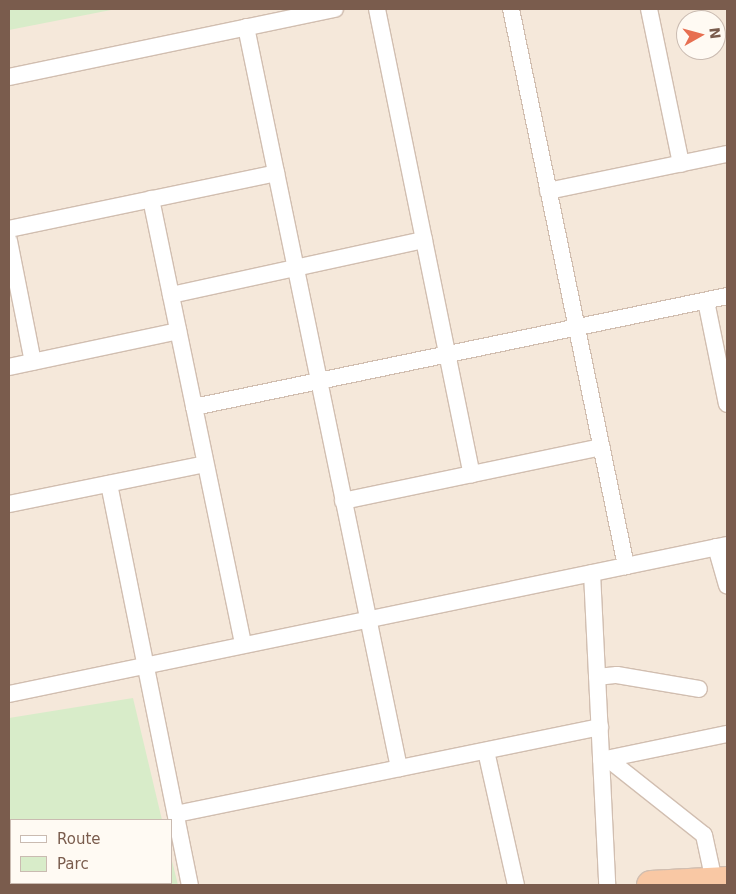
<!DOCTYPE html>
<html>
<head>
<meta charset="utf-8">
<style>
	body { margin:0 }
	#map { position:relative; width:736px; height:894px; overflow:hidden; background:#fdf6ec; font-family:"DejaVu Sans",sans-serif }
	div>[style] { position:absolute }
	.residential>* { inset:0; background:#f5e8da }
	.green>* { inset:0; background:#d8ecc9 }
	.roads { filter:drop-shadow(1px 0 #d1beb0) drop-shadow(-1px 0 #d1beb0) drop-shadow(0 1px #d1beb0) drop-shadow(0 -1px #d1beb0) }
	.minor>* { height:16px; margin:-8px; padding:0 8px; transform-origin:8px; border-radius:8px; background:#fff }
	.trunk>* { height:28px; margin:-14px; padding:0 14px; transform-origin:14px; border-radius:14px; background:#f9c8a4 }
	span { translate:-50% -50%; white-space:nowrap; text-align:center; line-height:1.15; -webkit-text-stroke:4.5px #fffaf3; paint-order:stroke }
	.frame { position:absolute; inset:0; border:10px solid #7a5c4d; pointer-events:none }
	.legend { position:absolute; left:10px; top:819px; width:162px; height:65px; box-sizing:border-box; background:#fffaf3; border:1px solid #cabbb1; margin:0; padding:6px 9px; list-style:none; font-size:15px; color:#7a5c4d }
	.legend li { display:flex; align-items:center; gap:10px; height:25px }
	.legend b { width:25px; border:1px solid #cabbb1 }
	.north { position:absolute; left:676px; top:10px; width:50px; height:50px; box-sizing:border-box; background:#fffaf3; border:1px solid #cabbb1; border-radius:50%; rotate:83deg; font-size:14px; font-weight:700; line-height:20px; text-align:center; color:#7a5c4d }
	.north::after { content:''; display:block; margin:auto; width:18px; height:22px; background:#e76f51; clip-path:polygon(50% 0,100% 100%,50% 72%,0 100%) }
</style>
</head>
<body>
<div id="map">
	<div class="residential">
		<div style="clip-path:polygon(evenodd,9px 9px,727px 9px,727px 885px,9px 885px,9px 9px,686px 20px,716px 20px,716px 50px,686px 50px,686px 20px,9px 9px,11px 820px,171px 820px,171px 883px,11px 883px,11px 820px)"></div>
	</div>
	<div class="green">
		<div style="clip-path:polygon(9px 9px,116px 9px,9px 30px)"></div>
		<div style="clip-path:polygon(133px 698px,162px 820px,11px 820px,11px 883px,171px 883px,171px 857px,178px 885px,9px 885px,9px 718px)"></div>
	</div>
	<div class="roads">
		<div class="minor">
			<div style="left:377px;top:9px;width:475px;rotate:78.5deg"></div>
			<div style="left:511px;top:9px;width:569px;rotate:78.33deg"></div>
			<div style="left:649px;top:9px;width:158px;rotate:78.3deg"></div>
			<div style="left:246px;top:27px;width:757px;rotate:78.33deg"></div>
			<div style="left:9px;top:77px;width:333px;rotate:-11.8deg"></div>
			<div style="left:548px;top:191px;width:183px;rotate:-11.7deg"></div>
			<div style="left:151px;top:199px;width:455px;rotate:78.3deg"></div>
			<div style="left:9px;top:229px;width:273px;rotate:-11.8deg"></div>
			<div style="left:9px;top:241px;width:123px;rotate:78.8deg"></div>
			<div style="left:171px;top:295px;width:259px;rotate:-12.3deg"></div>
			<div style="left:706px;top:301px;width:105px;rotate:78.5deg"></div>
			<div style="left:9px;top:367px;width:173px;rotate:-12deg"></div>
			<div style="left:194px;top:407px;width:544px;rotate:-11.76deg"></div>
			<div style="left:109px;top:484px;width:409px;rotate:78.6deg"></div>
			<div style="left:343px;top:501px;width:264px;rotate:-11.8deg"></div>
			<div style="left:9px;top:504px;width:200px;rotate:-11.5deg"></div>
			<div style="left:716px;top:547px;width:40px;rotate:74deg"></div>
			<div style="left:592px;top:573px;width:312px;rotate:87.2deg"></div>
			<div style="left:597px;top:677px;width:20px;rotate:-6deg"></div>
			<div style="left:617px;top:675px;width:83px;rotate:9.7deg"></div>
			<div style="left:9px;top:694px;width:733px;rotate:-11.72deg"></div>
			<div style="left:486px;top:751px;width:137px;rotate:77.4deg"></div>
			<div style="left:608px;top:759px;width:122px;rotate:38.4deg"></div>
			<div style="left:704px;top:835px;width:47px;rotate:77.7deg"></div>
			<div style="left:601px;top:760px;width:129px;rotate:-11.7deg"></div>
			<div style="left:176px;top:814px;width:433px;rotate:-11.6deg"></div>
		</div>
		<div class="trunk">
			<div style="left:651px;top:885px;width:76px;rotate:-3deg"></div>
		</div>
	</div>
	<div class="frame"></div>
	<ul class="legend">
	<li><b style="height:6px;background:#fff"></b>Route</li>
	<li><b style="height:14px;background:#d8ecc9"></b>Parc</li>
	</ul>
	<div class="north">N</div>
</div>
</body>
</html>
